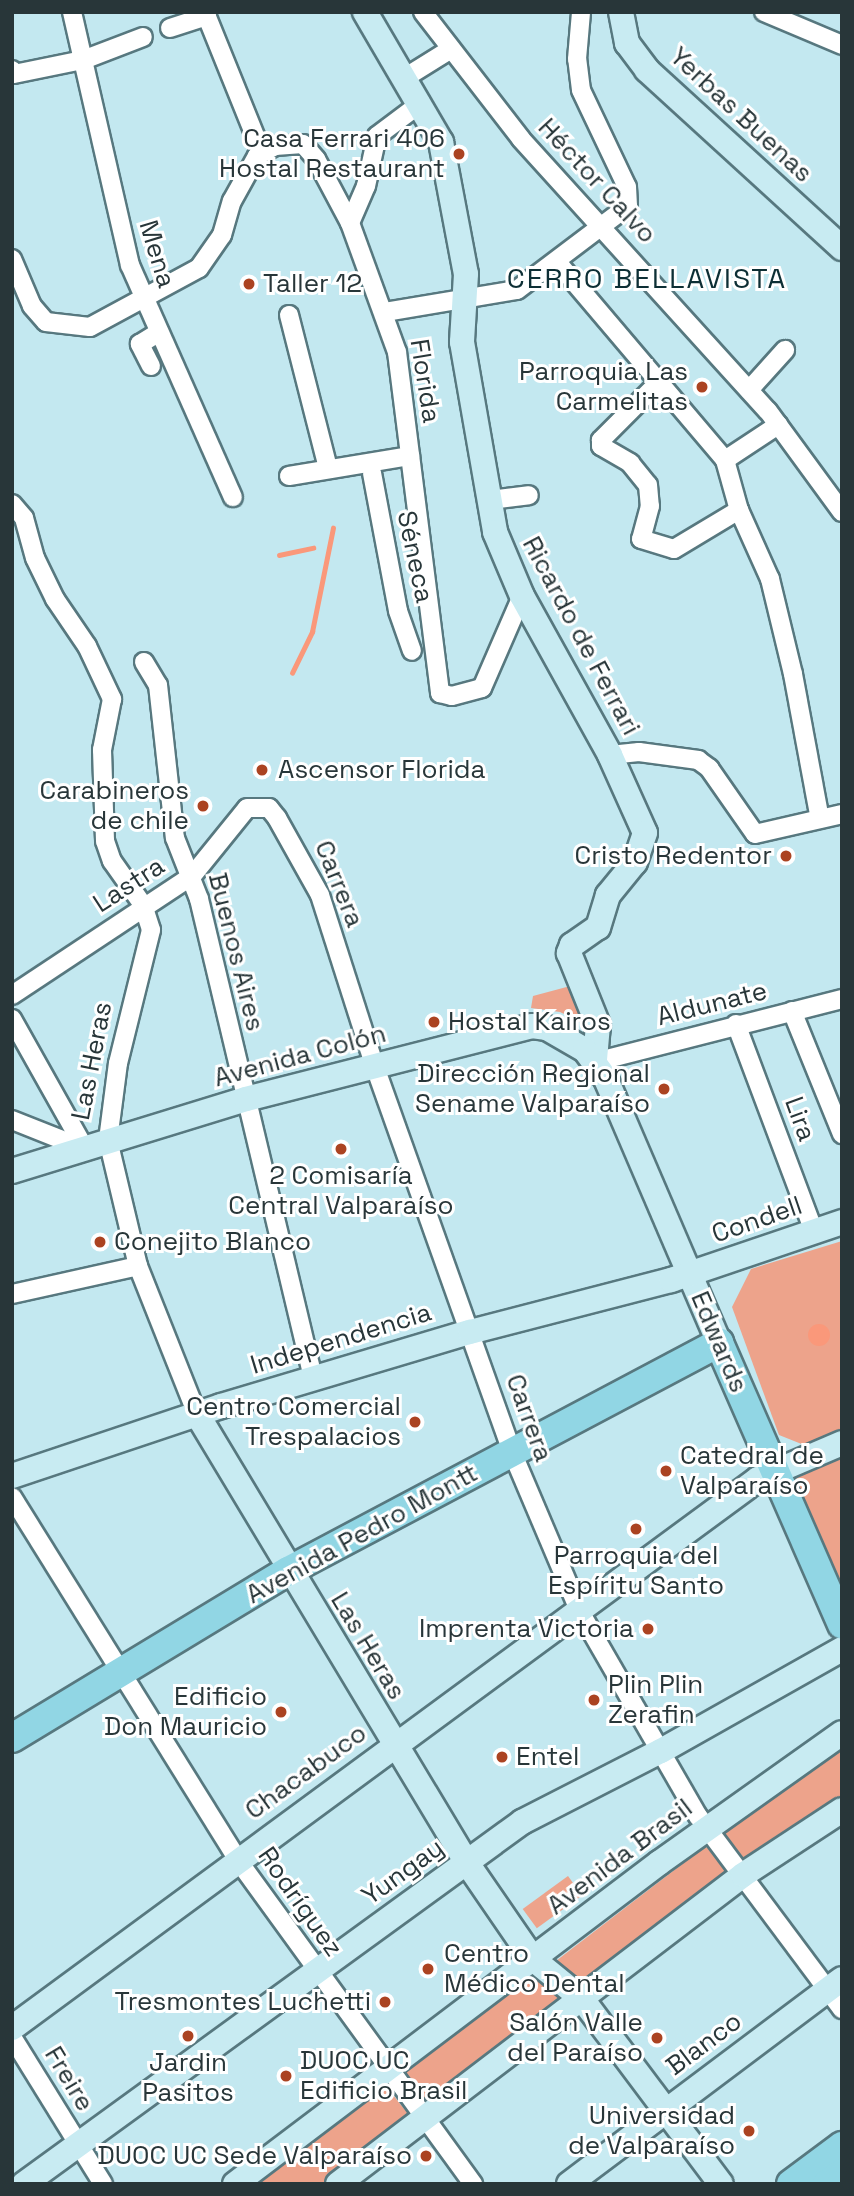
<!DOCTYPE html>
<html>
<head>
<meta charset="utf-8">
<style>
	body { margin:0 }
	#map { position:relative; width:854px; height:2196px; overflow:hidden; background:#c3e8f0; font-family:"Space Grotesk",sans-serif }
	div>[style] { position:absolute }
	.green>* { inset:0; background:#eda38b; transform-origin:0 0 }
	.water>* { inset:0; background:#fa987a }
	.round { border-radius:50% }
	.stream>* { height:4.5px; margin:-2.25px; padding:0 2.25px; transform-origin:2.25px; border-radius:2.25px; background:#fa987a }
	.roads { filter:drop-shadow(2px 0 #57787f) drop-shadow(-2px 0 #57787f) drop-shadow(0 2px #57787f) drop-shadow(0 -2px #57787f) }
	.street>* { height:18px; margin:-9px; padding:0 9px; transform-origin:9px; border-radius:9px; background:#fff }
	.secondary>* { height:24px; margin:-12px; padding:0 12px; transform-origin:12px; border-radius:12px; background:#c8ebf2 }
	.primary>* { height:28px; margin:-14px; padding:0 14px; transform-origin:14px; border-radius:14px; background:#91d6e4 }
	.dots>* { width:19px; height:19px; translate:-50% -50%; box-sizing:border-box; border:4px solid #fff; border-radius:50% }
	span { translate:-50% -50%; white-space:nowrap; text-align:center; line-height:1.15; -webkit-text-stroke:6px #fff; paint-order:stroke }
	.street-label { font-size:26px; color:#283639 }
	.poi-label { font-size:26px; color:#283639 }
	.right { translate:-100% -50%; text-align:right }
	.left { translate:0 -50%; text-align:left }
	.neighbourhood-label { font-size:28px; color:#0d2f35; letter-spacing:2px }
	.frame { position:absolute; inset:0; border:14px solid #283639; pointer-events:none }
</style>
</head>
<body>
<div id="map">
	<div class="green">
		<div style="clip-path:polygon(574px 985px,596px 1030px,560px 1012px,531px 1008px,533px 996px)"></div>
		<div style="clip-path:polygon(842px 1241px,842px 1430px,804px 1445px,779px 1435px,732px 1307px,751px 1269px)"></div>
		<div style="clip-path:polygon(842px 1457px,842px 1591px,796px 1487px,796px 1478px)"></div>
		<div style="clip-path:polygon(842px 1746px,842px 1803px,745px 1865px,720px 1838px,722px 1831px)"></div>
		<div style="clip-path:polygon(709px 1847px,729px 1872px,586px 1989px,552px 1964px,703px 1848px)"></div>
		<div style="left:568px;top:1876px;width:24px;height:56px;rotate:54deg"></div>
		<div style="clip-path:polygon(535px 1975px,565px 2000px,424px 2106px,400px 2075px,402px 2070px)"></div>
		<div style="clip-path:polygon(380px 2086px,386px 2086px,409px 2115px,327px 2184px,252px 2184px)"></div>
	</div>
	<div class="water">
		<div class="round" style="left:808px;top:1324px;width:22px;height:22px"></div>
	</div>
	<div class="stream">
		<div style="left:279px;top:555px;width:35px;rotate:-12deg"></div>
		<div style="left:292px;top:673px;width:46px;rotate:-64deg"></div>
		<div style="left:312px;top:632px;width:106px;rotate:-78.6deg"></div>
	</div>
	<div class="roads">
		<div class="street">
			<div style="left:72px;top:12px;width:260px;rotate:77.1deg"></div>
			<div style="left:130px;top:265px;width:254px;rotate:66.1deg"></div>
			<div style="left:205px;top:12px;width:152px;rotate:68deg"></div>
			<div style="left:423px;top:12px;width:160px;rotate:52.3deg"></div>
			<div style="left:521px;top:139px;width:367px;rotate:47.8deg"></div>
			<div style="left:768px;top:411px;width:125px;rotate:53.8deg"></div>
			<div style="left:764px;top:12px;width:85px;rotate:22.9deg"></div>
			<div style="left:170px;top:28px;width:39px;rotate:-18deg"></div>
			<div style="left:12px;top:70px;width:4px;rotate:63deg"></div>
			<div style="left:14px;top:74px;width:70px;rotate:-11.5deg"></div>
			<div style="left:83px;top:60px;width:64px;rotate:-21deg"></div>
			<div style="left:406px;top:77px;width:53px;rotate:-31.9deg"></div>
			<div style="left:350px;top:223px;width:40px;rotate:-66.6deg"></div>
			<div style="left:366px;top:186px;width:51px;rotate:-77.6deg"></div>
			<div style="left:377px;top:136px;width:55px;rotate:-36.9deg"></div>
			<div style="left:12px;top:259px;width:51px;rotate:66.9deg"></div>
			<div style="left:32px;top:306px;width:21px;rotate:49deg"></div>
			<div style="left:46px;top:322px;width:44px;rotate:6.5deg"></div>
			<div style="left:90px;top:327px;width:124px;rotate:-28.4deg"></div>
			<div style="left:199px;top:268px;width:40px;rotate:-55.1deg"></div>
			<div style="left:222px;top:235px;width:35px;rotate:-74deg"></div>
			<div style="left:232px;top:201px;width:51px;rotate:-60.9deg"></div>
			<div style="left:257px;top:156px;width:21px;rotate:-29deg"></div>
			<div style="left:275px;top:146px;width:28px;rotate:-4deg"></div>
			<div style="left:303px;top:144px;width:20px;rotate:49deg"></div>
			<div style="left:316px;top:159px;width:72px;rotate:62deg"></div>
			<div style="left:350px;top:223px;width:137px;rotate:70deg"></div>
			<div style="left:397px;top:352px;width:344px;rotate:82.8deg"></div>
			<div style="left:440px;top:693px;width:12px;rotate:14deg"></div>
			<div style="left:452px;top:696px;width:31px;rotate:-15deg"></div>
			<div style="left:482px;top:688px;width:100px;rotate:-66.5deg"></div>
			<div style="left:558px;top:263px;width:258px;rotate:49.7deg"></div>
			<div style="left:725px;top:460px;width:52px;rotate:74.4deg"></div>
			<div style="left:739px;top:510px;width:76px;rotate:65.8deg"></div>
			<div style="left:770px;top:579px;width:98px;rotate:76.4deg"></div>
			<div style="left:793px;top:674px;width:147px;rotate:79.5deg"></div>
			<div style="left:385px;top:312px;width:134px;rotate:-9.5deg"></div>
			<div style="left:517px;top:290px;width:139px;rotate:-37.1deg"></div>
			<div style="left:628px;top:206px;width:19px;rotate:-93deg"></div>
			<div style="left:627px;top:187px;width:107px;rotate:-115.4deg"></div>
			<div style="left:581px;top:90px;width:31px;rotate:-97deg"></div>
			<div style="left:577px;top:59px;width:47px;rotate:-85.1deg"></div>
			<div style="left:289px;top:315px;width:158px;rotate:75.7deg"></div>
			<div style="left:151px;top:366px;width:25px;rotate:-117deg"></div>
			<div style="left:140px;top:344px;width:22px;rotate:-32deg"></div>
			<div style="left:658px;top:383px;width:81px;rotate:135deg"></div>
			<div style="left:601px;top:440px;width:6px;rotate:90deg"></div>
			<div style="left:601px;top:446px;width:34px;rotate:30deg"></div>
			<div style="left:630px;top:463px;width:28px;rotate:51deg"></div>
			<div style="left:648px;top:485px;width:21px;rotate:85deg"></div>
			<div style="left:650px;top:506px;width:34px;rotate:105deg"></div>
			<div style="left:641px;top:539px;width:34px;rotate:17deg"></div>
			<div style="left:674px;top:549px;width:76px;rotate:-31deg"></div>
			<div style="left:749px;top:390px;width:54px;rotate:-48deg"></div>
			<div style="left:725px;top:460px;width:64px;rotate:-33.4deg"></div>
			<div style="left:372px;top:473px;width:140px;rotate:79.3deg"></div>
			<div style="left:398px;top:611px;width:42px;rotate:70.7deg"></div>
			<div style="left:289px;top:476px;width:123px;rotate:-9.4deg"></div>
			<div style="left:490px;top:500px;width:39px;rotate:-7deg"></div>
			<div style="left:12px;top:504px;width:18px;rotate:49deg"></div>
			<div style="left:24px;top:518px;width:41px;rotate:74.6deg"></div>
			<div style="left:35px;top:558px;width:46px;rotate:64deg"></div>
			<div style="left:55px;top:599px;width:57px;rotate:55.8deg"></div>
			<div style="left:87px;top:646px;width:59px;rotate:64.7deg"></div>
			<div style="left:112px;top:699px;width:52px;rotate:101.1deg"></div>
			<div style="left:102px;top:750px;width:91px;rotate:88.1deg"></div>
			<div style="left:105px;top:841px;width:21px;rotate:71deg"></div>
			<div style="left:112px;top:861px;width:54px;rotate:54.8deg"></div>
			<div style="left:143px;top:905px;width:26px;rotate:72deg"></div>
			<div style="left:151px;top:930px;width:137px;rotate:103.9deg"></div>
			<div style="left:118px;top:1063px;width:78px;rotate:97.4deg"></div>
			<div style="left:108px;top:1140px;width:130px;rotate:76.6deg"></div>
			<div style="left:138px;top:1266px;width:159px;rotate:68.3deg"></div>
			<div style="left:144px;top:662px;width:27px;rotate:59deg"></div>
			<div style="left:158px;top:685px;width:154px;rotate:83.7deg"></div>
			<div style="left:175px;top:838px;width:66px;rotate:68.5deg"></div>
			<div style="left:199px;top:899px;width:493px;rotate:76.6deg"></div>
			<div style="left:610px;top:755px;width:29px;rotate:-6deg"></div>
			<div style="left:639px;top:752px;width:60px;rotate:7.7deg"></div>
			<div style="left:698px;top:760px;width:14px;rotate:36deg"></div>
			<div style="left:709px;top:768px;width:80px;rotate:55.1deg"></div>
			<div style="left:755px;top:834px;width:89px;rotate:-12.9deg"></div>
			<div style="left:12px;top:995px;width:216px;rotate:-33.5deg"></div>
			<div style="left:192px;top:876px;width:87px;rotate:-51deg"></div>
			<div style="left:247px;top:808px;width:22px"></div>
			<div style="left:269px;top:808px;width:13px;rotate:51deg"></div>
			<div style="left:277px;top:818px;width:88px;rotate:60.8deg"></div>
			<div style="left:320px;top:895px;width:181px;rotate:72.3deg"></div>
			<div style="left:375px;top:1067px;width:409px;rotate:70.4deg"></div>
			<div style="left:512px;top:1452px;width:172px;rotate:67deg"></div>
			<div style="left:579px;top:1610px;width:238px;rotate:60deg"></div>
			<div style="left:698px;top:1816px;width:241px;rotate:53.3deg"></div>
			<div style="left:792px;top:1011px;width:133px;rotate:67.9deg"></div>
			<div style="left:12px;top:1019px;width:149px;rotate:60.7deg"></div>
			<div style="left:736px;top:1024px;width:222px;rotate:69.4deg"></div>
			<div style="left:595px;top:1062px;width:255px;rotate:-14.3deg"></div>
			<div style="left:12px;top:1120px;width:79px;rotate:21.7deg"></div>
			<div style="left:12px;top:1294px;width:129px;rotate:-12.5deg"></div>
			<div style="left:12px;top:1497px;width:426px;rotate:58.1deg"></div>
			<div style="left:237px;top:1859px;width:402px;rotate:54deg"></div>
			<div style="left:12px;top:2037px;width:173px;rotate:58.2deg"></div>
		</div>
		<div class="secondary">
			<div style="left:365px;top:12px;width:151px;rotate:59.7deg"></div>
			<div style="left:441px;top:142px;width:134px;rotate:79.3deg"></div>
			<div style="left:466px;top:274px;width:68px;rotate:93.4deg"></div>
			<div style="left:462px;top:342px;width:193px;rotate:80.1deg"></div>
			<div style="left:495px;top:532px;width:69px;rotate:67.1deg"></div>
			<div style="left:522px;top:596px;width:182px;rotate:61deg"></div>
			<div style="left:610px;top:755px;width:85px;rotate:65.8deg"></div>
			<div style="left:645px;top:833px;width:31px;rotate:109deg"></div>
			<div style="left:635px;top:862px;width:43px;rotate:129.3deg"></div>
			<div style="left:608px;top:895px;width:34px;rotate:107deg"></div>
			<div style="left:598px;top:927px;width:32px;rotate:145deg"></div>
			<div style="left:572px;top:945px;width:9px;rotate:111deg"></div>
			<div style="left:569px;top:953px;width:78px;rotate:68.1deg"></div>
			<div style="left:598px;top:1025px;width:37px;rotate:95deg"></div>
			<div style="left:621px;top:12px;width:32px;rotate:79deg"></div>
			<div style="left:627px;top:43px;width:34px;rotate:53deg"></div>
			<div style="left:647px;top:70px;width:264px;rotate:42.4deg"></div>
			<div style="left:12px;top:1171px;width:245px;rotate:-17.1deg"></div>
			<div style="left:246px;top:1099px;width:295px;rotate:-14.3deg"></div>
			<div style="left:532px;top:1026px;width:15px;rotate:8deg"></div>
			<div style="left:547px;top:1028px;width:44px;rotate:30.1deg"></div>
			<div style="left:585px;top:1050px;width:36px;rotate:54deg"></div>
			<div style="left:606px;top:1079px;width:287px;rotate:66.8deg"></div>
			<div style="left:197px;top:1414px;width:524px;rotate:58.98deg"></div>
			<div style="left:467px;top:1863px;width:116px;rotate:55.5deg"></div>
			<div style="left:533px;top:1959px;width:63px;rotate:39.2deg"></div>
			<div style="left:582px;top:1999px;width:231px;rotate:53.1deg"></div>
			<div style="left:12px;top:1476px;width:220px;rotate:-18.5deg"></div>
			<div style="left:221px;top:1406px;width:260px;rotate:-16.6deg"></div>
			<div style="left:470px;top:1332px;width:208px;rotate:-14.5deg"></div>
			<div style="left:671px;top:1280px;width:181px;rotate:-18.7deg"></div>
			<div style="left:12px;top:2028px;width:926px;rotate:-36.35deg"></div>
			<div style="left:758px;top:1479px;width:91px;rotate:-23.2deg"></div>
			<div style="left:24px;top:2184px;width:616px;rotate:-36.01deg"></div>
			<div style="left:522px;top:1822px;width:156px;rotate:-27.1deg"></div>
			<div style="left:661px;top:1751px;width:208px;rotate:-29.4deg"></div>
			<div style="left:235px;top:2184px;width:532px;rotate:-37.13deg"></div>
			<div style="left:659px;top:1863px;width:224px;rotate:-35.4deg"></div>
			<div style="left:338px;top:2184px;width:509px;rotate:-37.34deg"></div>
			<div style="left:743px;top:1875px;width:118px;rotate:-33.3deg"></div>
			<div style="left:569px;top:2184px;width:341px;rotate:-36.9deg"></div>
		</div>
		<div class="primary">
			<div style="left:12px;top:1738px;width:323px;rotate:-31.2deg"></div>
			<div style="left:288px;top:1571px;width:488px;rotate:-27.9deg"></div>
			<div style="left:719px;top:1343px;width:307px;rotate:66.4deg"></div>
			<div style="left:791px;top:2184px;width:64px;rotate:-36.7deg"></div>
			<div style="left:827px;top:2184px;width:19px;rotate:-36deg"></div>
		</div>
	</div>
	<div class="dots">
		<div style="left:459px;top:154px;background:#ab4321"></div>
		<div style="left:249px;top:284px;background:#ab4321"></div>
		<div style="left:702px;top:387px;background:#ab4321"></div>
		<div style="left:262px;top:770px;background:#ab4321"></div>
		<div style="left:203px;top:806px;background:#ab4321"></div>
		<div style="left:786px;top:856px;background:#ab4321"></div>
		<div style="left:434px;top:1022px;background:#ab4321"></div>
		<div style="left:664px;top:1089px;background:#ab4321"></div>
		<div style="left:341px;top:1149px;background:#ab4321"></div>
		<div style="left:100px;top:1242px;background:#ab4321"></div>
		<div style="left:415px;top:1422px;background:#ab4321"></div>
		<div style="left:666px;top:1471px;background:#ab4321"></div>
		<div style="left:636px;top:1529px;background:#ab4321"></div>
		<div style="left:648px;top:1629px;background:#ab4321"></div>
		<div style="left:594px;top:1700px;background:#ab4321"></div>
		<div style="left:281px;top:1712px;background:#ab4321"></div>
		<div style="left:502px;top:1757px;background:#ab4321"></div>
		<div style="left:428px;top:1969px;background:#ab4321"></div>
		<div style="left:385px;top:2002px;background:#ab4321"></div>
		<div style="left:188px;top:2036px;background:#ab4321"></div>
		<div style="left:657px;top:2038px;background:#ab4321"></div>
		<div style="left:286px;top:2076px;background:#ab4321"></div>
		<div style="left:749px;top:2131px;background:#ab4321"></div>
		<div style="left:426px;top:2156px;background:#ab4321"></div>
	</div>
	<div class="street-label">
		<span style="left:741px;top:115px;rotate:43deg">Yerbas Buenas</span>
		<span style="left:597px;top:181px;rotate:47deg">Héctor Calvo</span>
		<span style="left:157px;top:254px;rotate:73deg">Mena</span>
		<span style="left:425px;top:381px;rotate:81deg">Florida</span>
		<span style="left:415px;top:557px;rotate:78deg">Séneca</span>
		<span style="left:581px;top:636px;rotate:62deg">Ricardo de Ferrari</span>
		<span style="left:339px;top:884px;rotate:68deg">Carrera</span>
		<span style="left:129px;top:885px;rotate:-33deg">Lastra</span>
		<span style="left:236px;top:952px;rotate:76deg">Buenos Aires</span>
		<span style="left:712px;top:1004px;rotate:-14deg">Aldunate</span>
		<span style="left:300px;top:1056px;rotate:-15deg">Avenida Colón</span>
		<span style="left:92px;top:1061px;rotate:-79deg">Las Heras</span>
		<span style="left:800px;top:1119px;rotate:70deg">Lira</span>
		<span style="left:757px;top:1220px;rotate:-19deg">Condell</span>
		<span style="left:341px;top:1339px;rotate:-17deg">Independencia</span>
		<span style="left:719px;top:1342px;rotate:67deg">Edwards</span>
		<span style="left:529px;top:1418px;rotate:70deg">Carrera</span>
		<span style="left:362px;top:1534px;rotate:-29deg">Avenida Pedro Montt</span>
		<span style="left:368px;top:1646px;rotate:59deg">Las Heras</span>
		<span style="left:306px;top:1772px;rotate:-36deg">Chacabuco</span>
		<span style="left:620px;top:1857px;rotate:-37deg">Avenida Brasil</span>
		<span style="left:403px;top:1872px;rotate:-36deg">Yungay</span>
		<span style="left:300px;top:1902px;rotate:55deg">Rodríguez</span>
		<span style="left:704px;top:2044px;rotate:-37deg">Blanco</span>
		<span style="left:69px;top:2079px;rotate:59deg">Freire</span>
	</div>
	<div class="poi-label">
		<span class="right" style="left:445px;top:154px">Casa Ferrari 406<br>Hostal Restaurant</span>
		<span class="left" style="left:263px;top:284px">Taller 12</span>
		<span class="right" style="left:688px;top:387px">Parroquia Las<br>Carmelitas</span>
		<span class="left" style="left:278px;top:770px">Ascensor Florida</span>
		<span class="right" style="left:189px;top:806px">Carabineros<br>de chile</span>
		<span class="right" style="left:772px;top:856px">Cristo Redentor</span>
		<span class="left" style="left:448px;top:1022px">Hostal Kairos</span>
		<span class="right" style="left:650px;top:1089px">Dirección Regional<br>Sename Valparaíso</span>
		<span style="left:341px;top:1191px">2 Comisaría<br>Central Valparaíso</span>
		<span class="left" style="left:114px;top:1242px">Conejito Blanco</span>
		<span class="right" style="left:401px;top:1422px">Centro Comercial<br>Trespalacios</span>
		<span class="left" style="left:680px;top:1471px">Catedral de<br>Valparaíso</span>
		<span style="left:636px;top:1571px">Parroquia del<br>Espíritu Santo</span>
		<span class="right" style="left:634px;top:1629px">Imprenta Victoria</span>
		<span class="left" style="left:608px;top:1700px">Plin Plin<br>Zerafin</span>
		<span class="right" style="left:267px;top:1712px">Edificio<br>Don Mauricio</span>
		<span class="left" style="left:516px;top:1757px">Entel</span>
		<span class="left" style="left:444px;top:1969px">Centro<br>Médico Dental</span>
		<span class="right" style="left:371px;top:2002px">Tresmontes Luchetti</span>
		<span class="right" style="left:643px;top:2038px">Salón Valle<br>del Paraíso</span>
		<span class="left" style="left:300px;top:2076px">DUOC UC<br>Edificio Brasil</span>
		<span style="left:188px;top:2078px">Jardin<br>Pasitos</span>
		<span class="right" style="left:735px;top:2131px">Universidad<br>de Valparaíso</span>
		<span class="right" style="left:412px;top:2156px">DUOC UC Sede Valparaíso</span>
	</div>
	<div class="neighbourhood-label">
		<span style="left:647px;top:278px">CERRO BELLAVISTA</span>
	</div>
	<div class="frame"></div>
</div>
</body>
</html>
